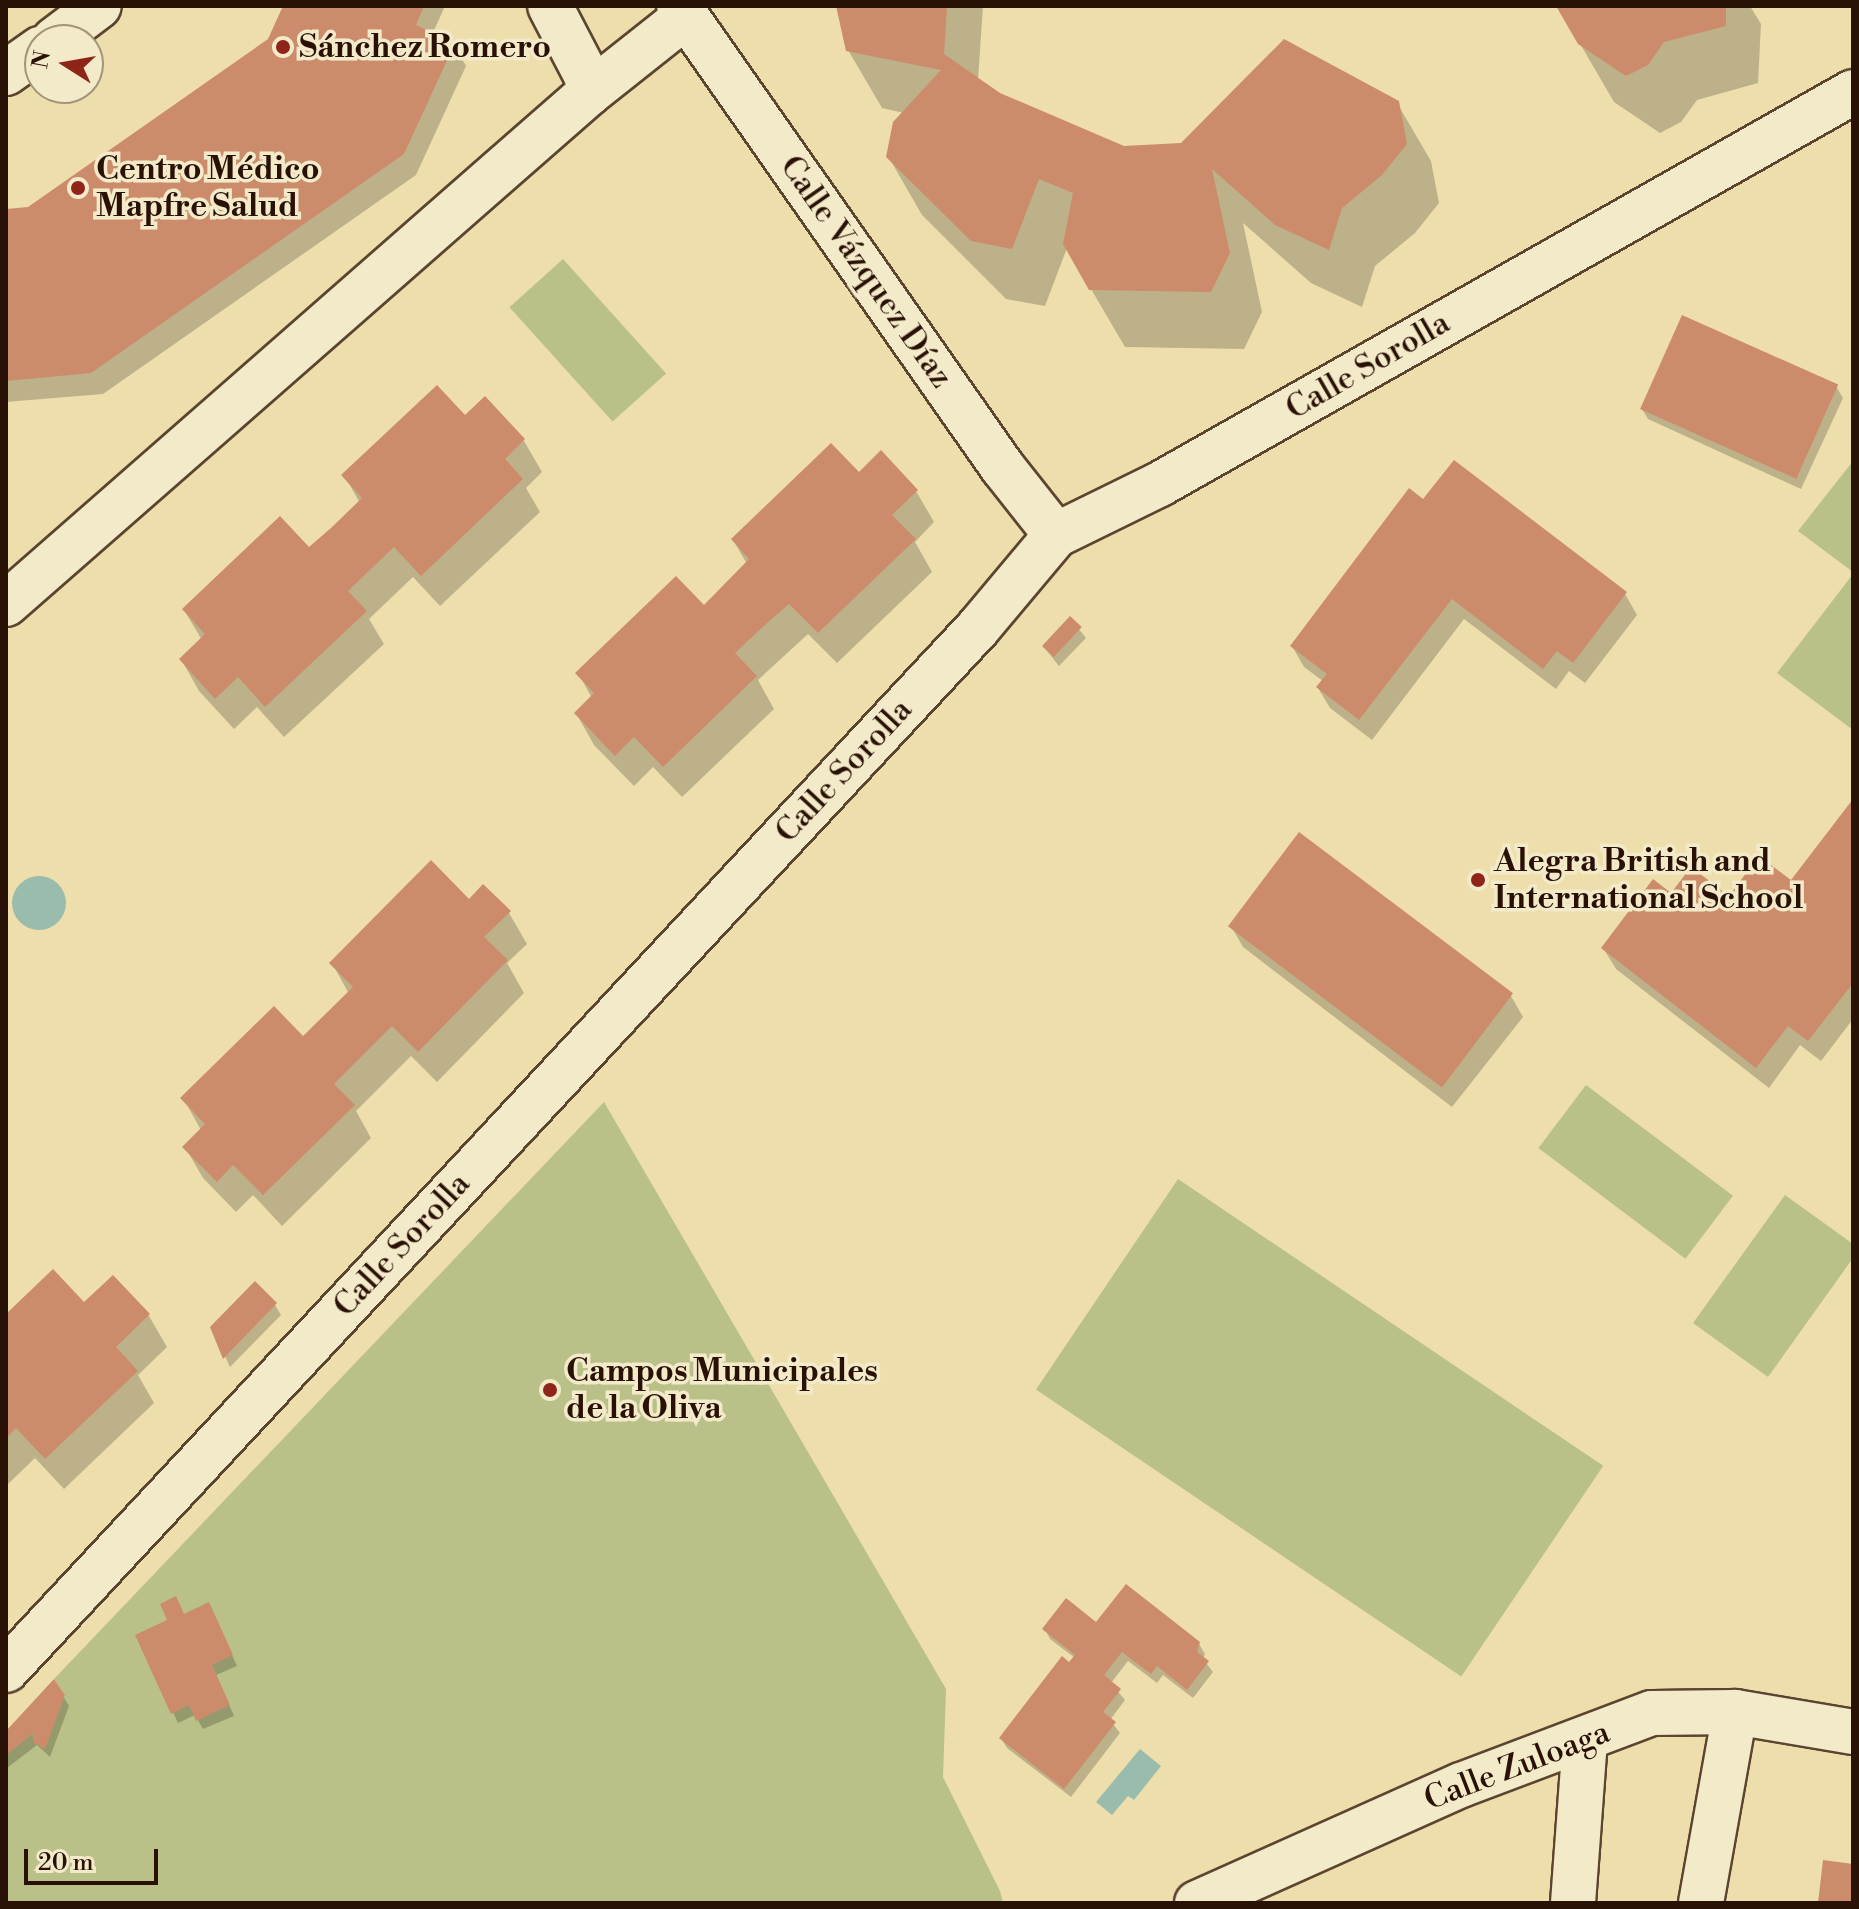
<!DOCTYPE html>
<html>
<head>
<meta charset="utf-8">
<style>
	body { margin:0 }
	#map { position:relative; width:1859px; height:1909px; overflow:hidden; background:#eddeac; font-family:"Libre Bodoni",serif }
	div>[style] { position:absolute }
	.green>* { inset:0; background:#b9c188; transform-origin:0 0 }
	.water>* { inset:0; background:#99bcad }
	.round { border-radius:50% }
	.shadow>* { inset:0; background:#0003 }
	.building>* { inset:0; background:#cc8b6b; transform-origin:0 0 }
	.roads { filter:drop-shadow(2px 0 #5b4430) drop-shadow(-2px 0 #5b4430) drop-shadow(0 2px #5b4430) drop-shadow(0 -2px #5b4430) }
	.minor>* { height:44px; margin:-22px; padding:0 22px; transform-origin:22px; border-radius:22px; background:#f3eac9 }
	.dots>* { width:22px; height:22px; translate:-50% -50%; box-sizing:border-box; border:4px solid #f3eac9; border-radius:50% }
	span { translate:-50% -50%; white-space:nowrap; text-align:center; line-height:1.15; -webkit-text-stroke:7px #f3eac9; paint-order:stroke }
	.poi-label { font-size:32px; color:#2a1106; font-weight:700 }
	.left { translate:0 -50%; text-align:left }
	.street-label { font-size:32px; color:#2a1106 }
	.frame { position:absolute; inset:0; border:8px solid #2a1106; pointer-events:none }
	.north { position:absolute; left:24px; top:24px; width:80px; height:80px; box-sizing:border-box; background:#f3eac9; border:2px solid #a3937b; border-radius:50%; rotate:281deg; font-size:22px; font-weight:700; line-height:32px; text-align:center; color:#2a1106 }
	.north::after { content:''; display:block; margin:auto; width:28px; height:36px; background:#8f2418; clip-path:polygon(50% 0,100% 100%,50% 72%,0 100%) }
	.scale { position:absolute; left:24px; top:1849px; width:134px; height:36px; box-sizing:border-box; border:4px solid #2a1106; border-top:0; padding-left:10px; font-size:24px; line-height:28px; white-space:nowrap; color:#2a1106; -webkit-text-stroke:6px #f3eac9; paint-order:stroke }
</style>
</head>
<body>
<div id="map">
	<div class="green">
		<div style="left:563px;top:259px;width:154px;height:72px;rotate:48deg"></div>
		<div style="clip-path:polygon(1853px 461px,1853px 572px,1798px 531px)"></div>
		<div style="clip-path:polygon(1853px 574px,1853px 730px,1777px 673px)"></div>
		<div style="left:1586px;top:1085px;width:184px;height:79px;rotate:37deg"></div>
		<div style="clip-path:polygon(604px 1102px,946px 1689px,943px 1777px,1000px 1891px,1003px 1903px,6px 1903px,6px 1755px,33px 1733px,34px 1743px,45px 1748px,65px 1695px,54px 1679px)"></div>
		<div style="left:1178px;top:1179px;width:513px;height:254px;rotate:34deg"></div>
		<div style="clip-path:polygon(1785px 1195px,1853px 1244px,1853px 1258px,1768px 1377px,1693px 1323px)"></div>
	</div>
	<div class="water">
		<div class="round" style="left:12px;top:876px;width:54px;height:54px"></div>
		<div style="clip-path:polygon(1140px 1749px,1161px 1766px,1134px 1800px,1128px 1796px,1112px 1815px,1096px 1802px)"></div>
	</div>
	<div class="shadow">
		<div style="clip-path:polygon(286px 6px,445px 6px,432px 35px,454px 45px,466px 66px,416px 175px,103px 394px,6px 402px,6px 211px,29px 209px,270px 40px)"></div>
		<div style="clip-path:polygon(838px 6px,983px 6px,978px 80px,999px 95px,1124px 148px,1182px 145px,1397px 103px,1431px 161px,1439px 203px,1415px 233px,1375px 266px,1362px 307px,1311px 283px,1243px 223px,1262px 312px,1244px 349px,1125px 347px,1067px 248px,1045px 306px,1006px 299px,922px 215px,888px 156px,904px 113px,882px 108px,848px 50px)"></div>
		<div style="clip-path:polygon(1558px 6px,1750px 6px,1761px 24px,1758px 83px,1697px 100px,1681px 122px,1660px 133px,1614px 102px)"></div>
		<div style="clip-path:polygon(1837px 388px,1843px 398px,1801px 489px,1648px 419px,1642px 409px)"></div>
		<div style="clip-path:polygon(485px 399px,524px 441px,542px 472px,526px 488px,540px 512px,440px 606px,413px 577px,369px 619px,384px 644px,284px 737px,257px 707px,234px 729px,199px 691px,181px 659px,202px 640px,184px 610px,309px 550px,360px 503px,344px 475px,465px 418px)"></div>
		<div style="clip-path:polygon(859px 474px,916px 491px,934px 522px,915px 542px,932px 572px,837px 663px,808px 634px,758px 680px,774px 709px,682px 797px,653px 767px,634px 786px,594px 745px,576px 713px,592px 698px,578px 673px,704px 607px,747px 564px,733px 540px)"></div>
		<div style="clip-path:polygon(1424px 502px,1625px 594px,1637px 615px,1585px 683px,1569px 671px,1556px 689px,1464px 619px,1372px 740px,1330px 708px,1318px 688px,1323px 681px,1304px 667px,1292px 646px)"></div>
		<div style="clip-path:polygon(1070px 618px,1086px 638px,1059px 666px,1043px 646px)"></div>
		<div style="clip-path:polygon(1853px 802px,1853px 1019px,1821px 1061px,1800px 1045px,1769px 1088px,1616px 969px,1603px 948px,1672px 896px,1729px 898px,1791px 883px)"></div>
		<div style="clip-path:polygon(469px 901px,509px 913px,527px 944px,507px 963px,524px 993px,437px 1082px,411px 1056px,356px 1111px,371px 1138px,282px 1226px,253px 1195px,236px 1212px,203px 1178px,185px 1147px,201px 1130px,183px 1098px,303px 1039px,349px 994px,332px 963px)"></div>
		<div style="clip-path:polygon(1231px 926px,1511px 996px,1523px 1017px,1452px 1107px,1243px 947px)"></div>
		<div style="clip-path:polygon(113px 1278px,149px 1316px,167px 1347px,138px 1375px,154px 1403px,64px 1489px,35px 1458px,6px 1486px,6px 1317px,84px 1305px)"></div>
		<div style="clip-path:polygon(275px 1305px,281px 1315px,230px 1367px,212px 1328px)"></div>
		<div style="clip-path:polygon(214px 1615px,237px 1666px,216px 1675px,234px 1716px,203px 1729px,195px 1715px,178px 1723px,138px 1636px,184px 1616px)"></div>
		<div style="clip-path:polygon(1097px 1624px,1199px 1644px,1205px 1654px,1203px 1659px,1213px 1672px,1193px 1698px,1163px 1675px,1157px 1683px,1128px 1661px,1111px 1683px,1125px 1700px,1110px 1720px,1120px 1733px,1071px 1797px,1007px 1748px,1001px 1738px,1075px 1658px,1050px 1639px,1045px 1629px)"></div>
		<div style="clip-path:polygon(63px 1696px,69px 1706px,50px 1757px,37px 1745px,7px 1768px,6px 1734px)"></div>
	</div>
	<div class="building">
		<div style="clip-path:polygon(283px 6px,424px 6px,416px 25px,455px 43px,404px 154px,91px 373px,6px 381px,6px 209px,28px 207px,268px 39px)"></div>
		<div style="clip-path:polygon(836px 6px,947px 6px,944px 54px,1000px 93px,1124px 146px,1181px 143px,1284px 39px,1399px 101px,1407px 144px,1382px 175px,1342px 208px,1329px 250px,1275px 225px,1212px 169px,1230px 253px,1211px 292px,1089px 290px,1063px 244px,1073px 193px,1039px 179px,1012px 249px,971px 241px,886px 157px,893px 122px,941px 70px,846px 51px)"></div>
		<div style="clip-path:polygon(1556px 6px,1726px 6px,1726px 26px,1664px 42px,1648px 65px,1626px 76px,1578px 44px)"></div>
		<div style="left:1682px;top:315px;width:171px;height:103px;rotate:24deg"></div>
		<div style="clip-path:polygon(437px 385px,465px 415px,485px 396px,525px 439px,505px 459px,523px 479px,421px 576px,394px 547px,348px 591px,367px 611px,265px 707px,238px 677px,215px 699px,179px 659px,205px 634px,182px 609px,280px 516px,309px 547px,331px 528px,362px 498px,341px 475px)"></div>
		<div style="clip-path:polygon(831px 443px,859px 472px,881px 450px,918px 490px,892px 515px,916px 539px,818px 633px,789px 604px,767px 623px,735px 653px,757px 676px,663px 767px,634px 737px,615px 756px,574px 713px,594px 693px,575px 673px,676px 576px,704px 605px,749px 559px,731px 539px)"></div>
		<div style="clip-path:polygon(1454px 460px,1627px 592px,1573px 663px,1557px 651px,1543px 669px,1452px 599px,1359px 720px,1316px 687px,1327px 674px,1290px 646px,1409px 488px,1423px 499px)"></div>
		<div style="left:1070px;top:616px;width:16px;height:41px;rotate:43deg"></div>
		<div style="clip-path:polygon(1853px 799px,1853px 983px,1808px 1041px,1788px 1026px,1756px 1068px,1601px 948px,1653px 879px,1671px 893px,1691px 867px,1729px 896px,1759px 856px,1791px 880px)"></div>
		<div style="left:1299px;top:832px;width:268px;height:118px;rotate:37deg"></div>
		<div style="clip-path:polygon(431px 860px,469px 899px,483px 884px,511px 911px,484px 937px,508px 960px,418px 1052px,392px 1026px,334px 1084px,355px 1105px,263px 1195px,233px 1165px,217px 1182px,182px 1147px,205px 1124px,180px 1098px,274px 1006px,303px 1036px,353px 987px,329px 963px)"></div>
		<div style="clip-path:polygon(53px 1269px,84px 1302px,113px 1275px,150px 1314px,116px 1347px,138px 1371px,45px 1459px,16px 1428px,6px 1438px,6px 1314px)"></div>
		<div style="clip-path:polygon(255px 1281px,277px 1303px,223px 1359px,210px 1327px)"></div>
		<div style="clip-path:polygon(1126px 1584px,1200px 1642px,1197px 1652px,1209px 1661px,1187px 1690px,1157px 1666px,1151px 1674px,1122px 1652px,1104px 1675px,1121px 1689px,1103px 1712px,1116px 1722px,1064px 1789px,999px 1738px,1062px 1656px,1069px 1662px,1075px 1655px,1042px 1629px,1066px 1598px,1096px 1622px)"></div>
		<div style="clip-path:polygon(176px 1596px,184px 1614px,209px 1602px,233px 1655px,212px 1665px,230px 1705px,196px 1721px,189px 1705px,171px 1714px,135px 1635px,167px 1620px,160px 1604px)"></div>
		<div style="clip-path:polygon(54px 1679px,65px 1695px,45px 1749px,34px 1743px,33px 1733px,6px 1755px,6px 1731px)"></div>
		<div style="clip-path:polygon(1823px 1860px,1853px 1864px,1853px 1903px,1818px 1903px)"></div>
	</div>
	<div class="roads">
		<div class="minor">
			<div style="left:679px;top:6px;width:564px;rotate:54.96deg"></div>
			<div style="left:1003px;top:468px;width:85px;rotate:51.7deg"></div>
			<div style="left:54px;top:40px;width:56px;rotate:-37.1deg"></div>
			<div style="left:6px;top:73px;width:42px;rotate:-35.2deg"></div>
			<div style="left:589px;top:93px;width:124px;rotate:-38.4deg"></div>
			<div style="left:6px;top:604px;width:775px;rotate:-41.23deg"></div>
			<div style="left:589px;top:93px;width:16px;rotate:-97deg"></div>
			<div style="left:587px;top:77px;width:80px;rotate:-117.5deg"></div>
			<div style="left:6px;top:1670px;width:1425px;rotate:-46.99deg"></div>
			<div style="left:978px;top:628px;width:121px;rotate:-50deg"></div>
			<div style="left:1056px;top:535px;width:116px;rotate:-26.1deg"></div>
			<div style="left:1160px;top:484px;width:796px;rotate:-29.49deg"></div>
			<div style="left:1197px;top:1903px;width:289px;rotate:-24.1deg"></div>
			<div style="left:1461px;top:1785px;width:204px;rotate:-20.7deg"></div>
			<div style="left:1652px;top:1713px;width:83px;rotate:-0.7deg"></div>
			<div style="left:1735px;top:1712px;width:120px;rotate:9.6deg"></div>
			<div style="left:1573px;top:1903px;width:163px;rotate:-85.8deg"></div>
			<div style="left:1701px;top:1903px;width:194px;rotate:-79.9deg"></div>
		</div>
	</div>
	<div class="dots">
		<div style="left:283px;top:47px;background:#8f2418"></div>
		<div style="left:78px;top:188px;background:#8f2418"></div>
		<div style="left:1478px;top:880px;background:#8f2418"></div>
		<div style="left:550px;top:1390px;background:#8f2418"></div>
	</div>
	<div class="poi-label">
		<span class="left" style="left:299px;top:47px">Sánchez Romero</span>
		<span class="left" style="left:96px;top:188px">Centro Médico<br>Mapfre Salud</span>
		<span class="left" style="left:1494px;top:880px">Alegra British and<br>International School</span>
		<span class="left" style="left:566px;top:1390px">Campos Municipales<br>de la Oliva</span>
	</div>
	<div class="street-label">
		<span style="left:866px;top:272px;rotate:55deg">Calle Vázquez Díaz</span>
		<span style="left:1368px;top:366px;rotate:-30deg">Calle Sorolla</span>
		<span style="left:844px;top:771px;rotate:-47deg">Calle Sorolla</span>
		<span style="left:402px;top:1245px;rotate:-47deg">Calle Sorolla</span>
		<span style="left:1517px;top:1766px;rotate:-21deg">Calle Zuloaga</span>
	</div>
	<div class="frame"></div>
	<div class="north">N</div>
	<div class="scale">20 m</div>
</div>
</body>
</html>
